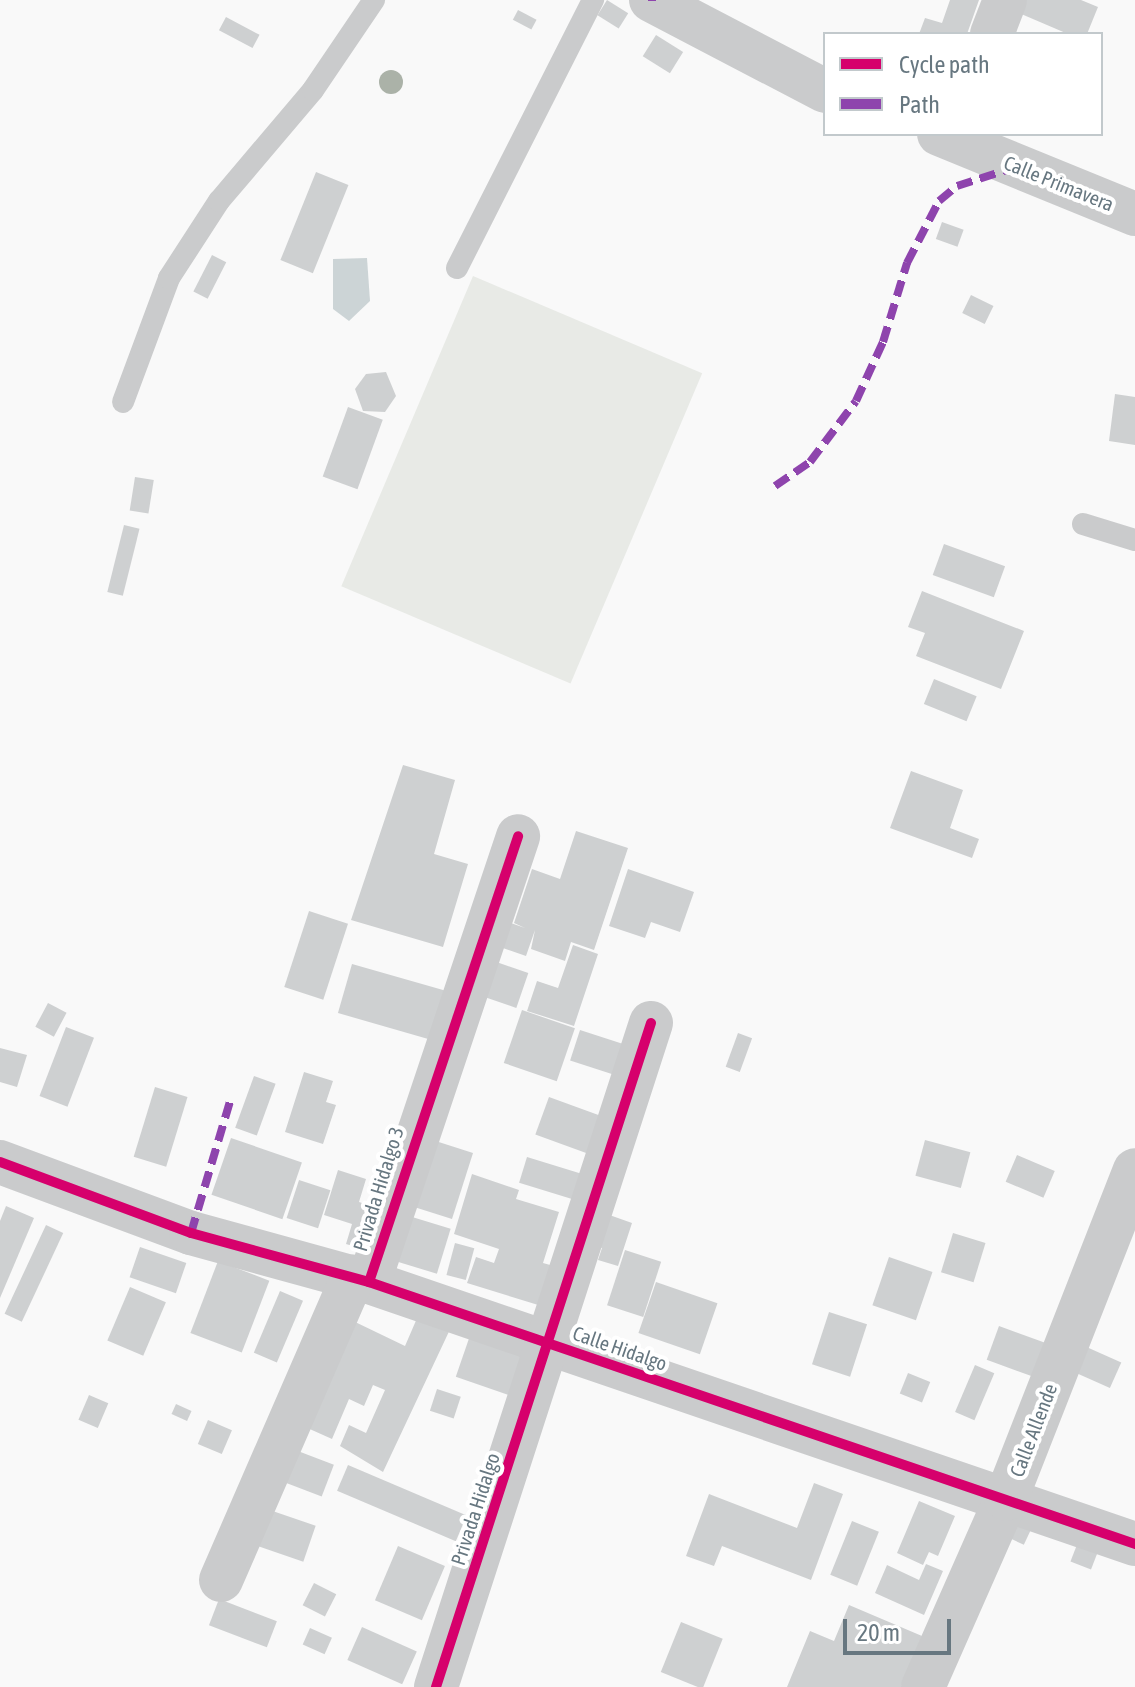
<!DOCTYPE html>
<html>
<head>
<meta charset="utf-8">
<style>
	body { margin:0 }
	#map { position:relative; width:1135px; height:1687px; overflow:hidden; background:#f9f9f9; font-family:"Asap Condensed",sans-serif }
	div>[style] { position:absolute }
	.green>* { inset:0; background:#e8eae6; transform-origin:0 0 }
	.water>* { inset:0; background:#ccd4d6 }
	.building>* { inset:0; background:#ced0d1; transform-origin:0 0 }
	.lane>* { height:22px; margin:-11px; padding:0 11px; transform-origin:11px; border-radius:11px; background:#cacbcc }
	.street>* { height:44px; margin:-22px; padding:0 22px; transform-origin:22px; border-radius:22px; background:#cacbcc }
	.quiet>* { height:8px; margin-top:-4px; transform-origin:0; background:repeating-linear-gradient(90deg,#8e44ad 0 16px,transparent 0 24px) }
	.cycleway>* { height:10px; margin:-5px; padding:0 5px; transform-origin:5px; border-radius:5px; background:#d6006c }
	.trees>* { width:24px; height:24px; margin:-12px; border-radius:50%; background:#abb2a8 }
	span { translate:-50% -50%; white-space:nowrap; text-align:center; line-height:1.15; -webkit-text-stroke:8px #fff; paint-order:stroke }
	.street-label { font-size:20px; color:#677780 }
	.legend { position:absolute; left:823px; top:32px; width:280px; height:104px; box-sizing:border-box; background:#fff; border:2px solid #c2c9cc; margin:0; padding:10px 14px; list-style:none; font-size:24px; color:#677780 }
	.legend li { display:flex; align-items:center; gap:16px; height:40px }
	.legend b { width:40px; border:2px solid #c2c9cc }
	.scale { position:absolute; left:843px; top:1619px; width:108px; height:36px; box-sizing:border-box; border:4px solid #677780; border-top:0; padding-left:10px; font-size:24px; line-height:28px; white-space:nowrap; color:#677780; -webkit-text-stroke:6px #fff; paint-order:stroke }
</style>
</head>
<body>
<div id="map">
	<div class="green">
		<div style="left:473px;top:276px;width:249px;height:337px;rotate:23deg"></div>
	</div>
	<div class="water">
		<div style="clip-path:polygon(367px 258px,370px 301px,349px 321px,333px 309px,333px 259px)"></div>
	</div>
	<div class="building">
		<div style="left:607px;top:0;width:25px;height:18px;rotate:32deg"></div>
		<div style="clip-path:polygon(950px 0,979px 0,967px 34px,919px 34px,925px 18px,942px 23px)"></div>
		<div style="clip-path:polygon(1018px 0,1081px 0,1098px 7px,1087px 34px,1068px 34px,1014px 11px)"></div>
		<div style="left:518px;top:10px;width:21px;height:11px;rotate:28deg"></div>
		<div style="left:226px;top:17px;width:38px;height:15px;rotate:28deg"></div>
		<div style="left:656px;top:35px;width:32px;height:25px;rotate:32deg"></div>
		<div style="left:316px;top:172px;width:35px;height:95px;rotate:22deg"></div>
		<div style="left:942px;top:222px;width:23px;height:18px;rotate:20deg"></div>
		<div style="left:212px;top:255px;width:16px;height:41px;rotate:27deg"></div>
		<div style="left:971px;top:295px;width:25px;height:20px;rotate:26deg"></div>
		<div style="clip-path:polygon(386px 372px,396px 396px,385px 412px,363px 411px,355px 389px,366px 374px)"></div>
		<div style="clip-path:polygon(1115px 394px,1135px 397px,1135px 445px,1109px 441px)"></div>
		<div style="left:348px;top:407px;width:37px;height:74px;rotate:20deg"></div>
		<div style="left:135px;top:477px;width:19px;height:34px;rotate:9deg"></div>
		<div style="left:124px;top:525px;width:16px;height:69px;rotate:14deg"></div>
		<div style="left:944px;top:544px;width:65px;height:33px;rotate:20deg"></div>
		<div style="clip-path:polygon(922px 591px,1024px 631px,1001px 689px,916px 656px,925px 633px,908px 627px)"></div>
		<div style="left:934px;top:679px;width:46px;height:27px;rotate:22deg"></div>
		<div style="clip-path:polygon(403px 765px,455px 780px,434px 854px,468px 864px,443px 947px,351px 920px)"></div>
		<div style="clip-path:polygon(911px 771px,963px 790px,950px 828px,979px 839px,972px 858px,890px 828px)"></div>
		<div style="clip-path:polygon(576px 831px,628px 848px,594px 950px,571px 942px,565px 961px,531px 949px,535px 930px,526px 956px,497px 946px,505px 921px,525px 928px,514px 923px,532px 869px,560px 879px)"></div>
		<div style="clip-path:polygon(628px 869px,694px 892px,680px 932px,651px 922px,645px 938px,609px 926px)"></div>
		<div style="left:309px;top:911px;width:41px;height:80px;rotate:18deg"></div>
		<div style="clip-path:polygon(573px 945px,598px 954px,574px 1026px,527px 1011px,537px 981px,558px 988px)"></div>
		<div style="left:482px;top:957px;width:49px;height:37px;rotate:19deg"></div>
		<div style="left:352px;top:964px;width:102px;height:51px;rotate:16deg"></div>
		<div style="left:48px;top:1003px;width:21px;height:27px;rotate:28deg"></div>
		<div style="left:522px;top:1010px;width:56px;height:56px;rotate:19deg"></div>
		<div style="left:66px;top:1027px;width:30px;height:74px;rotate:21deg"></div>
		<div style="left:580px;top:1030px;width:60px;height:32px;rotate:18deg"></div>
		<div style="left:738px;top:1033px;width:15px;height:36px;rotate:20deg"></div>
		<div style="clip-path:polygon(0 1048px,27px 1055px,17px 1087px,0 1082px)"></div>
		<div style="clip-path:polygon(304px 1072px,333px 1081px,326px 1102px,336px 1105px,323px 1144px,285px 1132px)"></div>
		<div style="left:254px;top:1076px;width:23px;height:55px;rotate:20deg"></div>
		<div style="left:155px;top:1087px;width:34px;height:73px;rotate:17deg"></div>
		<div style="left:549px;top:1097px;width:65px;height:40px;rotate:20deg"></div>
		<div style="clip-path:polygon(420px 1136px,473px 1153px,452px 1219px,411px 1206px)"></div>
		<div style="left:231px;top:1138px;width:75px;height:60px;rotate:19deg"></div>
		<div style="left:925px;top:1140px;width:47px;height:37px;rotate:15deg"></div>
		<div style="left:1017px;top:1155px;width:41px;height:29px;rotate:23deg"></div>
		<div style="left:527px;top:1157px;width:68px;height:27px;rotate:17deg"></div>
		<div style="clip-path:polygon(338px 1170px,366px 1179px,359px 1202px,386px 1211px,373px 1252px,346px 1244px,352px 1224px,324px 1215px)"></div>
		<div style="clip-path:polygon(472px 1174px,519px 1190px,516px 1199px,559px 1212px,543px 1263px,561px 1268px,548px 1308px,467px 1283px,476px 1257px,494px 1263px,499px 1249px,454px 1234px)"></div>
		<div style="left:299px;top:1180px;width:33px;height:40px;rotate:18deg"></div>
		<div style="clip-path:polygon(6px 1206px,34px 1218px,0 1298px,0 1221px)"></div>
		<div style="clip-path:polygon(601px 1212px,632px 1223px,618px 1266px,598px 1260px,602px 1248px,590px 1244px)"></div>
		<div style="left:399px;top:1213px;width:54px;height:47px;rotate:17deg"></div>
		<div style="left:46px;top:1225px;width:19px;height:98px;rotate:25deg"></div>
		<div style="left:953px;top:1233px;width:34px;height:41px;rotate:17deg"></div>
		<div style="left:455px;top:1243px;width:20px;height:33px;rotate:15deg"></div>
		<div style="left:140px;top:1247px;width:49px;height:32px;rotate:19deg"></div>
		<div style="left:625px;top:1250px;width:38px;height:58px;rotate:18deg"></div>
		<div style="left:889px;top:1257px;width:46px;height:51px;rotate:19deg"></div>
		<div style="left:218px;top:1261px;width:55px;height:77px;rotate:21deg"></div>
		<div style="left:656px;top:1282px;width:65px;height:54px;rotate:19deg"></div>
		<div style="left:130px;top:1287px;width:39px;height:58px;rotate:23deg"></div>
		<div style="left:280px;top:1291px;width:25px;height:67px;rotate:23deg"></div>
		<div style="clip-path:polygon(421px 1309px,453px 1323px,383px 1472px,340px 1446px,349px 1425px,366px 1433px,385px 1390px,373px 1385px,364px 1406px,349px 1399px,332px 1439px,303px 1426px,351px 1320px,405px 1346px)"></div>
		<div style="left:829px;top:1312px;width:40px;height:55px;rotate:18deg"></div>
		<div style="left:475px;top:1321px;width:67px;height:59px;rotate:19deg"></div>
		<div style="left:999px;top:1326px;width:49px;height:36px;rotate:20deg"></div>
		<div style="left:1082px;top:1345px;width:43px;height:28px;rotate:24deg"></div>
		<div style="left:975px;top:1365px;width:21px;height:51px;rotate:23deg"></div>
		<div style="left:908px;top:1373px;width:24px;height:22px;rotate:22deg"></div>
		<div style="left:437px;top:1389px;width:25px;height:23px;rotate:18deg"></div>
		<div style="left:89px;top:1395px;width:21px;height:27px;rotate:23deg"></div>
		<div style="left:176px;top:1404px;width:17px;height:11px;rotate:24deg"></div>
		<div style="left:208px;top:1420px;width:26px;height:26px;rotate:23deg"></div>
		<div style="left:290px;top:1448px;width:47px;height:34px;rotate:21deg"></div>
		<div style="left:348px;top:1465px;width:129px;height:28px;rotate:23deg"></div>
		<div style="clip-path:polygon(814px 1483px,843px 1494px,811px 1580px,722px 1546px,714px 1566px,686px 1556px,709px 1494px,797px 1528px)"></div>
		<div style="clip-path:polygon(919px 1501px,955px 1516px,938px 1556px,929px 1552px,923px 1565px,897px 1553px)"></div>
		<div style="left:258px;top:1506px;width:61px;height:38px;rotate:19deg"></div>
		<div style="left:1010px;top:1513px;width:26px;height:23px;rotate:25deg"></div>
		<div style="left:852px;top:1521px;width:29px;height:58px;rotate:22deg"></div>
		<div style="left:1078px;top:1542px;width:22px;height:21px;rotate:21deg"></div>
		<div style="left:398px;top:1546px;width:51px;height:59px;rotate:23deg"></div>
		<div style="clip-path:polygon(926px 1564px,943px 1571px,924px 1615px,875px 1593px,887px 1565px,919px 1580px)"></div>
		<div style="left:314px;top:1583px;width:25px;height:25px;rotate:27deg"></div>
		<div style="left:219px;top:1599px;width:62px;height:28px;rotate:21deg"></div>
		<div style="clip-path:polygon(849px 1605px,922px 1636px,901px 1687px,787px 1687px,810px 1631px,834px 1641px)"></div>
		<div style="left:681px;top:1622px;width:45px;height:54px;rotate:22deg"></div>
		<div style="left:362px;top:1627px;width:60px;height:36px;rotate:24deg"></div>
		<div style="left:310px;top:1628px;width:24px;height:18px;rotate:24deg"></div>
	</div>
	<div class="lane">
		<div style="left:457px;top:268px;width:301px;rotate:-63.1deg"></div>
		<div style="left:123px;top:402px;width:132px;rotate:-69.6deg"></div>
		<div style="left:169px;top:278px;width:92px;rotate:-57deg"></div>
		<div style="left:219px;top:201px;width:145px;rotate:-49.7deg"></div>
		<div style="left:313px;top:90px;width:109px;rotate:-55.9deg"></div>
		<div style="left:1083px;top:524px;width:54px;rotate:17.1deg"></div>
	</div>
	<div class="street">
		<div style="left:651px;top:0;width:196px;rotate:27.6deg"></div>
		<div style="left:992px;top:34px;width:36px;rotate:-69deg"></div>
		<div style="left:939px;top:134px;width:212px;rotate:22.2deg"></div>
		<div style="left:0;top:1162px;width:204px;rotate:20.4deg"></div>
		<div style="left:191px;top:1233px;width:185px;rotate:15.4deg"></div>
		<div style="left:369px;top:1282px;width:810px;rotate:18.88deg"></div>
		<div style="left:369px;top:1282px;width:470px;rotate:-71.5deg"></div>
		<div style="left:221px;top:1580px;width:331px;rotate:-66.5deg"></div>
		<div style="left:436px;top:1687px;width:698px;rotate:-72.06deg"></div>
		<div style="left:923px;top:1687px;width:206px;rotate:-66.2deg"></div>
		<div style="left:1006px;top:1499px;width:353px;rotate:-68.6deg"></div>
	</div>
	<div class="quiet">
		<div style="left:652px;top:1px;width:1px;rotate:-90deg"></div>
		<div style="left:775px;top:486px;width:42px;rotate:-34.4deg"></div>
		<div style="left:810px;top:462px;width:76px;rotate:-53deg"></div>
		<div style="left:856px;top:401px;width:65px;rotate:-65.4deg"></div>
		<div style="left:883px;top:342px;width:83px;rotate:-73.1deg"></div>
		<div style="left:907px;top:263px;width:70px;rotate:-62.7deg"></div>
		<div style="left:939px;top:201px;width:23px;rotate:-40deg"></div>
		<div style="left:957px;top:186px;width:65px;rotate:-17.9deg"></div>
		<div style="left:191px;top:1233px;width:141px;rotate:-73.5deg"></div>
	</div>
	<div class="cycleway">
		<div style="left:0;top:1162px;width:204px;rotate:20.4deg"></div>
		<div style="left:191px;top:1233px;width:185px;rotate:15.4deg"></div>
		<div style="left:369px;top:1282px;width:810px;rotate:18.88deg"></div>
		<div style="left:369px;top:1282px;width:470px;rotate:-71.5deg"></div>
		<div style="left:436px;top:1687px;width:698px;rotate:-72.06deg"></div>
	</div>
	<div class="trees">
		<div style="left:391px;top:82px"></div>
	</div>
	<div class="street-label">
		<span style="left:1059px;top:183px;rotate:22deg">Calle Primavera</span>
		<span style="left:378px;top:1189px;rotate:-73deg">Privada Hidalgo 3</span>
		<span style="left:620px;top:1348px;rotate:19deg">Calle Hidalgo</span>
		<span style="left:1033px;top:1430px;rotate:-69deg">Calle Allende</span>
		<span style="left:475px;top:1509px;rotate:-72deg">Privada Hidalgo</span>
	</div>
	<ul class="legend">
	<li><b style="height:10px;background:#d6006c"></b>Cycle path</li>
	<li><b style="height:10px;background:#8e44ad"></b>Path</li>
	</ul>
	<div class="scale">20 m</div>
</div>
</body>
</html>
